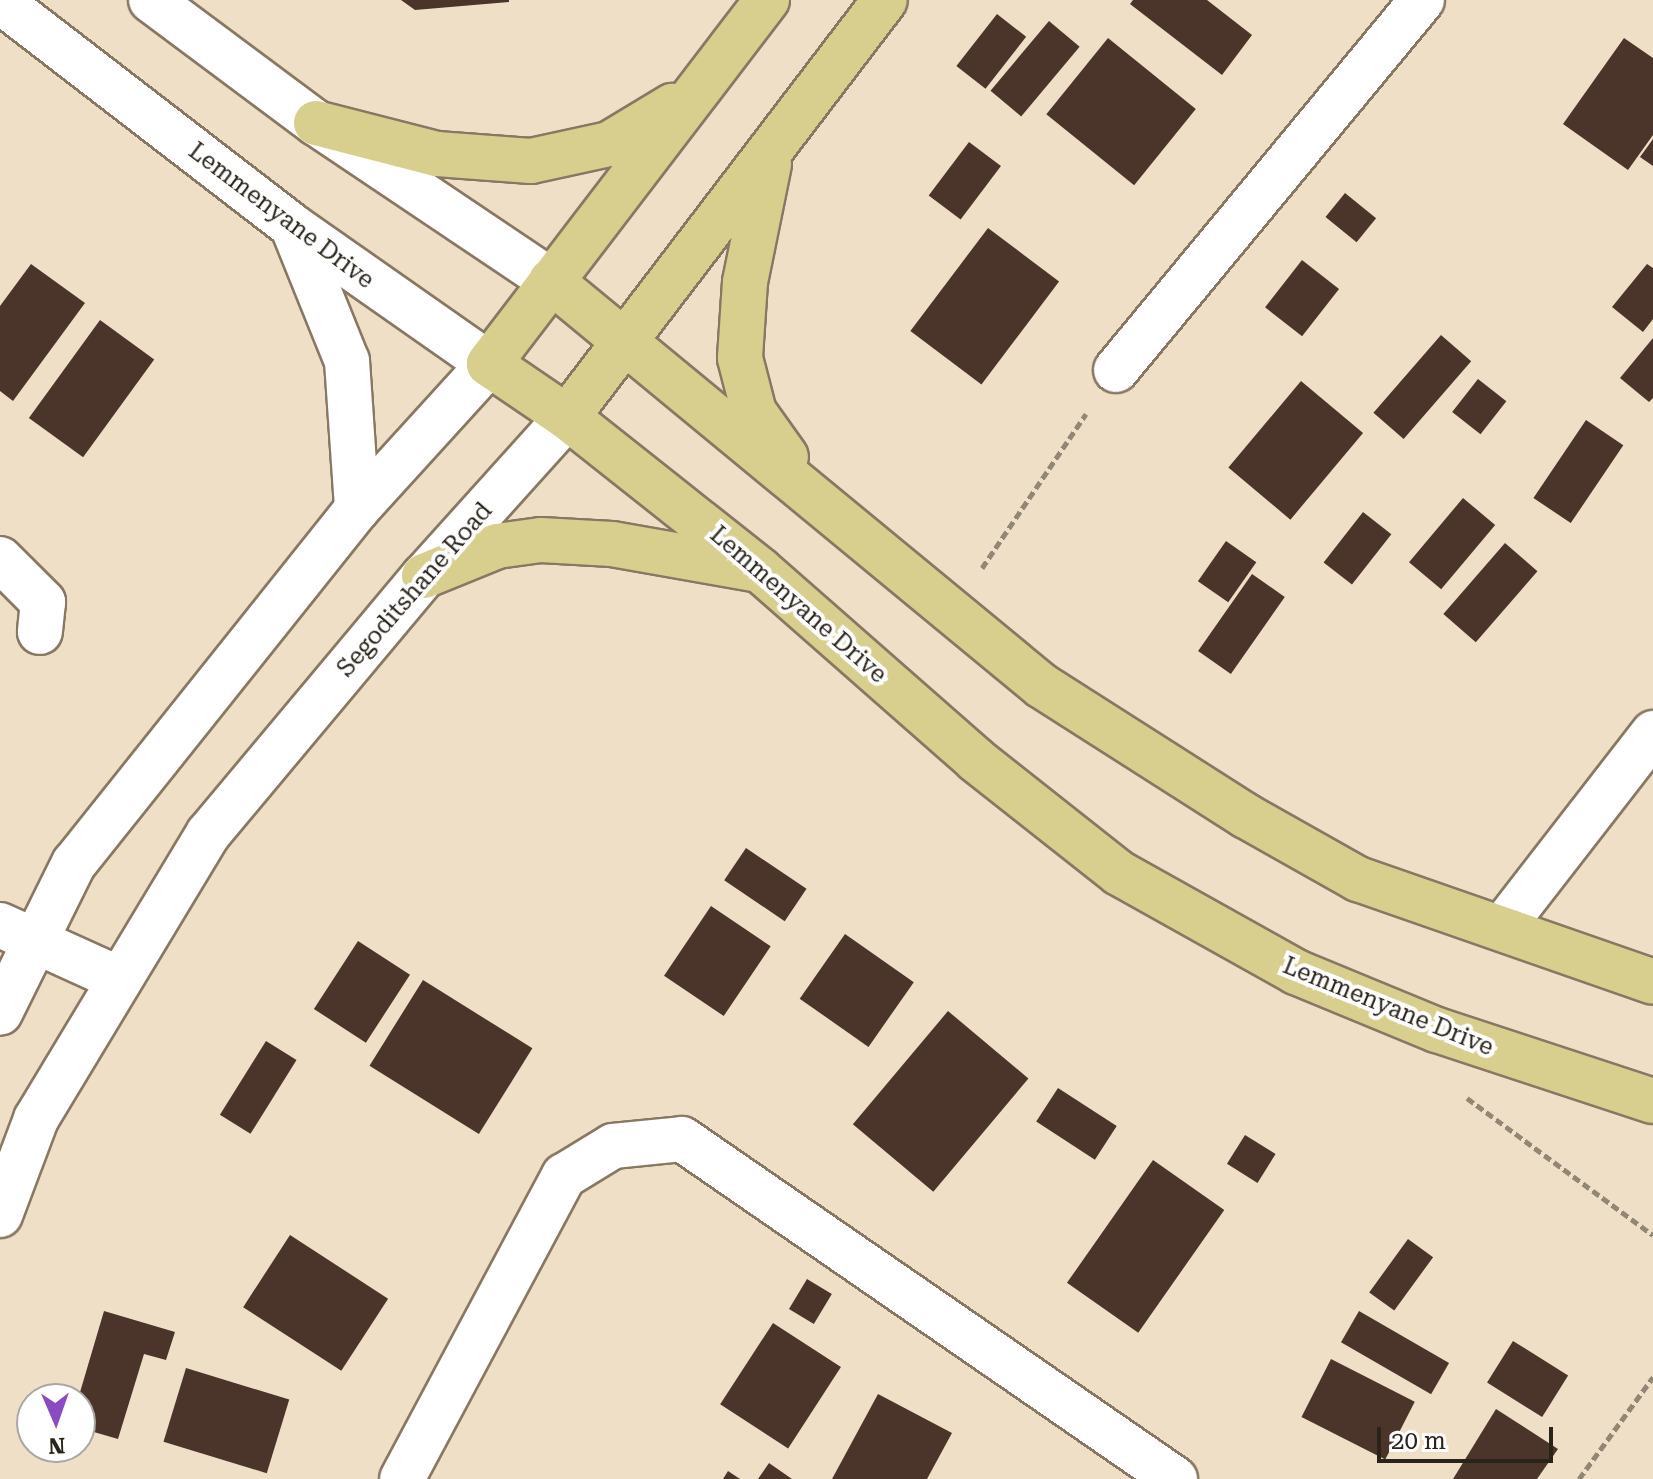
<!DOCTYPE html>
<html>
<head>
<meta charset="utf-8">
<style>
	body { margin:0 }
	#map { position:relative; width:1653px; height:1479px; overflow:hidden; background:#f0dfc7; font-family:"Roboto Serif",serif }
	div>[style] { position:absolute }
	.building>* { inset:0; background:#4b352a; transform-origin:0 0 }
	.path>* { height:5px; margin-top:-2.5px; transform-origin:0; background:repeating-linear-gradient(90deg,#928675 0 8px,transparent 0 12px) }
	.roads { filter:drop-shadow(2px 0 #887863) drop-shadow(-2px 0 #887863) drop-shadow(0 2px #887863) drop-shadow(0 -2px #887863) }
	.minor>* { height:44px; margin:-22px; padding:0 22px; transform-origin:22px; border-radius:22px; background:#fff }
	.major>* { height:44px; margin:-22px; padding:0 22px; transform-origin:22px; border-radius:22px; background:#d8cf8f }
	span { translate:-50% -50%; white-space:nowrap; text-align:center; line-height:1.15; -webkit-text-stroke:8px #fff; paint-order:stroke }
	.street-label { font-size:24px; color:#29231a }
	.north { position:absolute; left:16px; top:1383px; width:80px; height:80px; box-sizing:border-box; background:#fff; border:2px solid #a9a7a3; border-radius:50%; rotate:178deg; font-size:22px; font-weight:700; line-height:32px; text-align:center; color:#29231a }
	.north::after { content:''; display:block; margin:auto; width:28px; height:36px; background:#8b4bc0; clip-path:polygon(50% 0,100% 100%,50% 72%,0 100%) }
	.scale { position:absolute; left:1377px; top:1427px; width:176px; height:36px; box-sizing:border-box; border:4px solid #29231a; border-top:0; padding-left:10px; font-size:24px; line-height:28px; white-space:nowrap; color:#29231a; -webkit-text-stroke:6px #fff; paint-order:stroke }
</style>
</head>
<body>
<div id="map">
	<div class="building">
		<div style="clip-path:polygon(401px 0,509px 0,509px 2px,415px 10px)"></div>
		<div style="clip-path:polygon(1133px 0,1207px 0,1252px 35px,1222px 75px,1130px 4px)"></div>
		<div style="left:997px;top:14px;width:37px;height:66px;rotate:38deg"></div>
		<div style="left:1049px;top:21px;width:40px;height:91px;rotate:40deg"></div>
		<div style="left:1108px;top:38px;width:113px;height:98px;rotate:39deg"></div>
		<div style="clip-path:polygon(1624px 38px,1653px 58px,1653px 135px,1628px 170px,1563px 124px)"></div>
		<div style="clip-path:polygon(1653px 139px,1653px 166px,1640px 157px)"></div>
		<div style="left:969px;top:142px;width:40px;height:67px;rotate:37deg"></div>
		<div style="left:1345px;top:193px;width:40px;height:31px;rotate:39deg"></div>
		<div style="left:988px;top:228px;width:89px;height:129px;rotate:37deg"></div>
		<div style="left:1302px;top:260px;width:47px;height:60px;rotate:38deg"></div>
		<div style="clip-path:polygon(31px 264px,85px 303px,13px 401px,0 391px,0 306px)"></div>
		<div style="clip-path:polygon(1647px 264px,1653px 268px,1653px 319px,1643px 332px,1612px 307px)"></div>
		<div style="left:100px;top:320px;width:67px;height:121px;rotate:36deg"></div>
		<div style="left:1441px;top:335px;width:40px;height:103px;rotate:41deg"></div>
		<div style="clip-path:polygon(1653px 338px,1653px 398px,1649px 402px,1620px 378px)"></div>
		<div style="left:1478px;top:379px;width:36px;height:42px;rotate:38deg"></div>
		<div style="left:1301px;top:381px;width:81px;height:113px;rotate:40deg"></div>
		<div style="left:1586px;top:420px;width:45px;height:94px;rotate:34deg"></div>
		<div style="left:1463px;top:498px;width:42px;height:84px;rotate:40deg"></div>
		<div style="left:1363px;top:512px;width:36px;height:64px;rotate:38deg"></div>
		<div style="left:1226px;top:541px;width:37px;height:49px;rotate:35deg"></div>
		<div style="left:1505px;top:543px;width:43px;height:94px;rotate:41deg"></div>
		<div style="left:1252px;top:574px;width:40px;height:94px;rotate:35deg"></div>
		<div style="left:746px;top:848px;width:73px;height:39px;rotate:34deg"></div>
		<div style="left:711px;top:906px;width:72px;height:84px;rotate:34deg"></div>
		<div style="left:845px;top:934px;width:84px;height:79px;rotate:35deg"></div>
		<div style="left:358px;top:941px;width:62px;height:81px;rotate:33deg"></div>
		<div style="left:423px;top:980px;width:129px;height:101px;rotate:32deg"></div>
		<div style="left:948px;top:1011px;width:105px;height:148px;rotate:40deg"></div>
		<div style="left:266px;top:1041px;width:36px;height:87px;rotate:32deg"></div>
		<div style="left:1058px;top:1088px;width:70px;height:40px;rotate:33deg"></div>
		<div style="left:1245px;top:1135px;width:36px;height:34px;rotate:32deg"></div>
		<div style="left:1153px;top:1160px;width:87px;height:150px;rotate:35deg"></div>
		<div style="left:290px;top:1235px;width:117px;height:86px;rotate:33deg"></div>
		<div style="left:1408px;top:1239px;width:31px;height:66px;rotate:36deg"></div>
		<div style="left:807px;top:1279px;width:29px;height:35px;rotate:31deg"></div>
		<div style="clip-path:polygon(104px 1311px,175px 1332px,166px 1360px,144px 1354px,118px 1439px,80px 1428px,78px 1399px)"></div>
		<div style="left:1359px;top:1311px;width:104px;height:36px;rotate:30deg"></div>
		<div style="left:773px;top:1323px;width:81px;height:97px;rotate:33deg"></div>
		<div style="left:1513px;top:1341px;width:65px;height:49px;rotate:32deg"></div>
		<div style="left:1331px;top:1359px;width:94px;height:65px;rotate:27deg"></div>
		<div style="left:186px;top:1368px;width:108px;height:77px;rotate:17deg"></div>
		<div style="clip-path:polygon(878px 1394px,952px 1433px,927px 1479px,832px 1479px)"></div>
		<div style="clip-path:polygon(1496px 1409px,1558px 1449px,1537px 1479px,1453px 1479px)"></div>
		<div style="clip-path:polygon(769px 1463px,792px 1479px,758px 1479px)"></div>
		<div style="clip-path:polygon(728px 1471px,740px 1479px,723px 1479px)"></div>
	</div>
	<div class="path">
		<div style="left:982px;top:568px;width:186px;rotate:-56deg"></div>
		<div style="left:1467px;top:1098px;width:231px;rotate:36.4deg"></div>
		<div style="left:1579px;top:1479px;width:126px;rotate:-54deg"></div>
	</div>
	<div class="roads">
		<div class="minor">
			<div style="left:151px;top:0;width:206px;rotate:36.7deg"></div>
			<div style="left:316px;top:123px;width:283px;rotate:33.9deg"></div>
			<div style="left:0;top:1px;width:369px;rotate:37.6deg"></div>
			<div style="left:292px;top:226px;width:241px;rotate:35deg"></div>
			<div style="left:489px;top:364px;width:196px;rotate:132.3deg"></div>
			<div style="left:357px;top:509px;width:453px;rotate:128.6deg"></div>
			<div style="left:74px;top:863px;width:167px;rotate:116.3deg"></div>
			<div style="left:294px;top:230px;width:141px;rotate:68deg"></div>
			<div style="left:347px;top:361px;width:148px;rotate:86.1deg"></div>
			<div style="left:1116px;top:370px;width:480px;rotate:-50.4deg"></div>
			<div style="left:0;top:559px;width:61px;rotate:45deg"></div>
			<div style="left:43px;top:602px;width:30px;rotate:96deg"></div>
			<div style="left:0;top:925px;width:128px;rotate:24.4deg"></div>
			<div style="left:1502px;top:928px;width:247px;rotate:-52.2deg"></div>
			<div style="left:0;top:1215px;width:103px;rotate:-69.4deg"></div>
			<div style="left:36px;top:1119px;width:333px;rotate:-58.9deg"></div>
			<div style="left:208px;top:834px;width:336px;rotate:-50.1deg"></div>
			<div style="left:424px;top:576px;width:214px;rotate:-48deg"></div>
			<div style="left:402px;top:1479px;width:344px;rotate:-61.9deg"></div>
			<div style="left:564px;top:1176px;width:57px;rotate:-31.5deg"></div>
			<div style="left:613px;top:1146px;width:69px;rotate:-5.8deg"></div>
			<div style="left:682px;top:1139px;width:599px;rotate:34.59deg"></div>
		</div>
		<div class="major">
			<div style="left:767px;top:0;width:458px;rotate:127.4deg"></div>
			<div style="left:489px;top:364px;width:94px;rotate:34.2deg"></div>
			<div style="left:567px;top:417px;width:246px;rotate:38.4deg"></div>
			<div style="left:760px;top:570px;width:288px;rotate:41.3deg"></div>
			<div style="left:976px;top:760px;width:182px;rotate:38.3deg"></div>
			<div style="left:1119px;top:873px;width:203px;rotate:29.2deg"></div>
			<div style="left:1296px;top:972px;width:152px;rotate:22.4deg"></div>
			<div style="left:1437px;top:1030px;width:227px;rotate:18.2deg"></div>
			<div style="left:316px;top:123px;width:125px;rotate:14.4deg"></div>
			<div style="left:437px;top:154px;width:94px;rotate:4.3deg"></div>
			<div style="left:531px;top:161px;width:80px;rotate:-12.3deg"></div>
			<div style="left:609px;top:144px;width:74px;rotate:-31.1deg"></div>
			<div style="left:769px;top:164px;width:120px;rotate:101.5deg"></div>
			<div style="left:745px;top:282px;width:76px;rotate:93.8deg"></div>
			<div style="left:740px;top:358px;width:56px;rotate:75.5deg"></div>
			<div style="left:754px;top:412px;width:55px;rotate:54.6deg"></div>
			<div style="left:551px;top:281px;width:636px;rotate:39.52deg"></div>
			<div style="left:1042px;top:686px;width:242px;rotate:32.5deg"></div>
			<div style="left:1246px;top:816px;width:129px;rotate:29.4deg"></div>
			<div style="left:1358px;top:879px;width:312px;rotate:19.2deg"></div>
			<div style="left:567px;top:417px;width:524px;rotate:-52.67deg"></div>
			<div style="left:424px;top:576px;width:79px;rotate:-22.3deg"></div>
			<div style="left:497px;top:546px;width:44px;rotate:-7.8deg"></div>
			<div style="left:541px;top:540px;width:71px;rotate:3.2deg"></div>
			<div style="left:612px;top:544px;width:144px;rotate:10deg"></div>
		</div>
	</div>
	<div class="street-label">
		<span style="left:281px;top:216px;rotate:37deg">Lemmenyane Drive</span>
		<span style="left:415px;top:590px;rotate:-49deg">Segoditshane Road</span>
		<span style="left:798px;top:605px;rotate:41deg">Lemmenyane Drive</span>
		<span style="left:1388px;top:1007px;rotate:22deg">Lemmenyane Drive</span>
	</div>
	<div class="north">N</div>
	<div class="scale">20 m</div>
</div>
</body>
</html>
